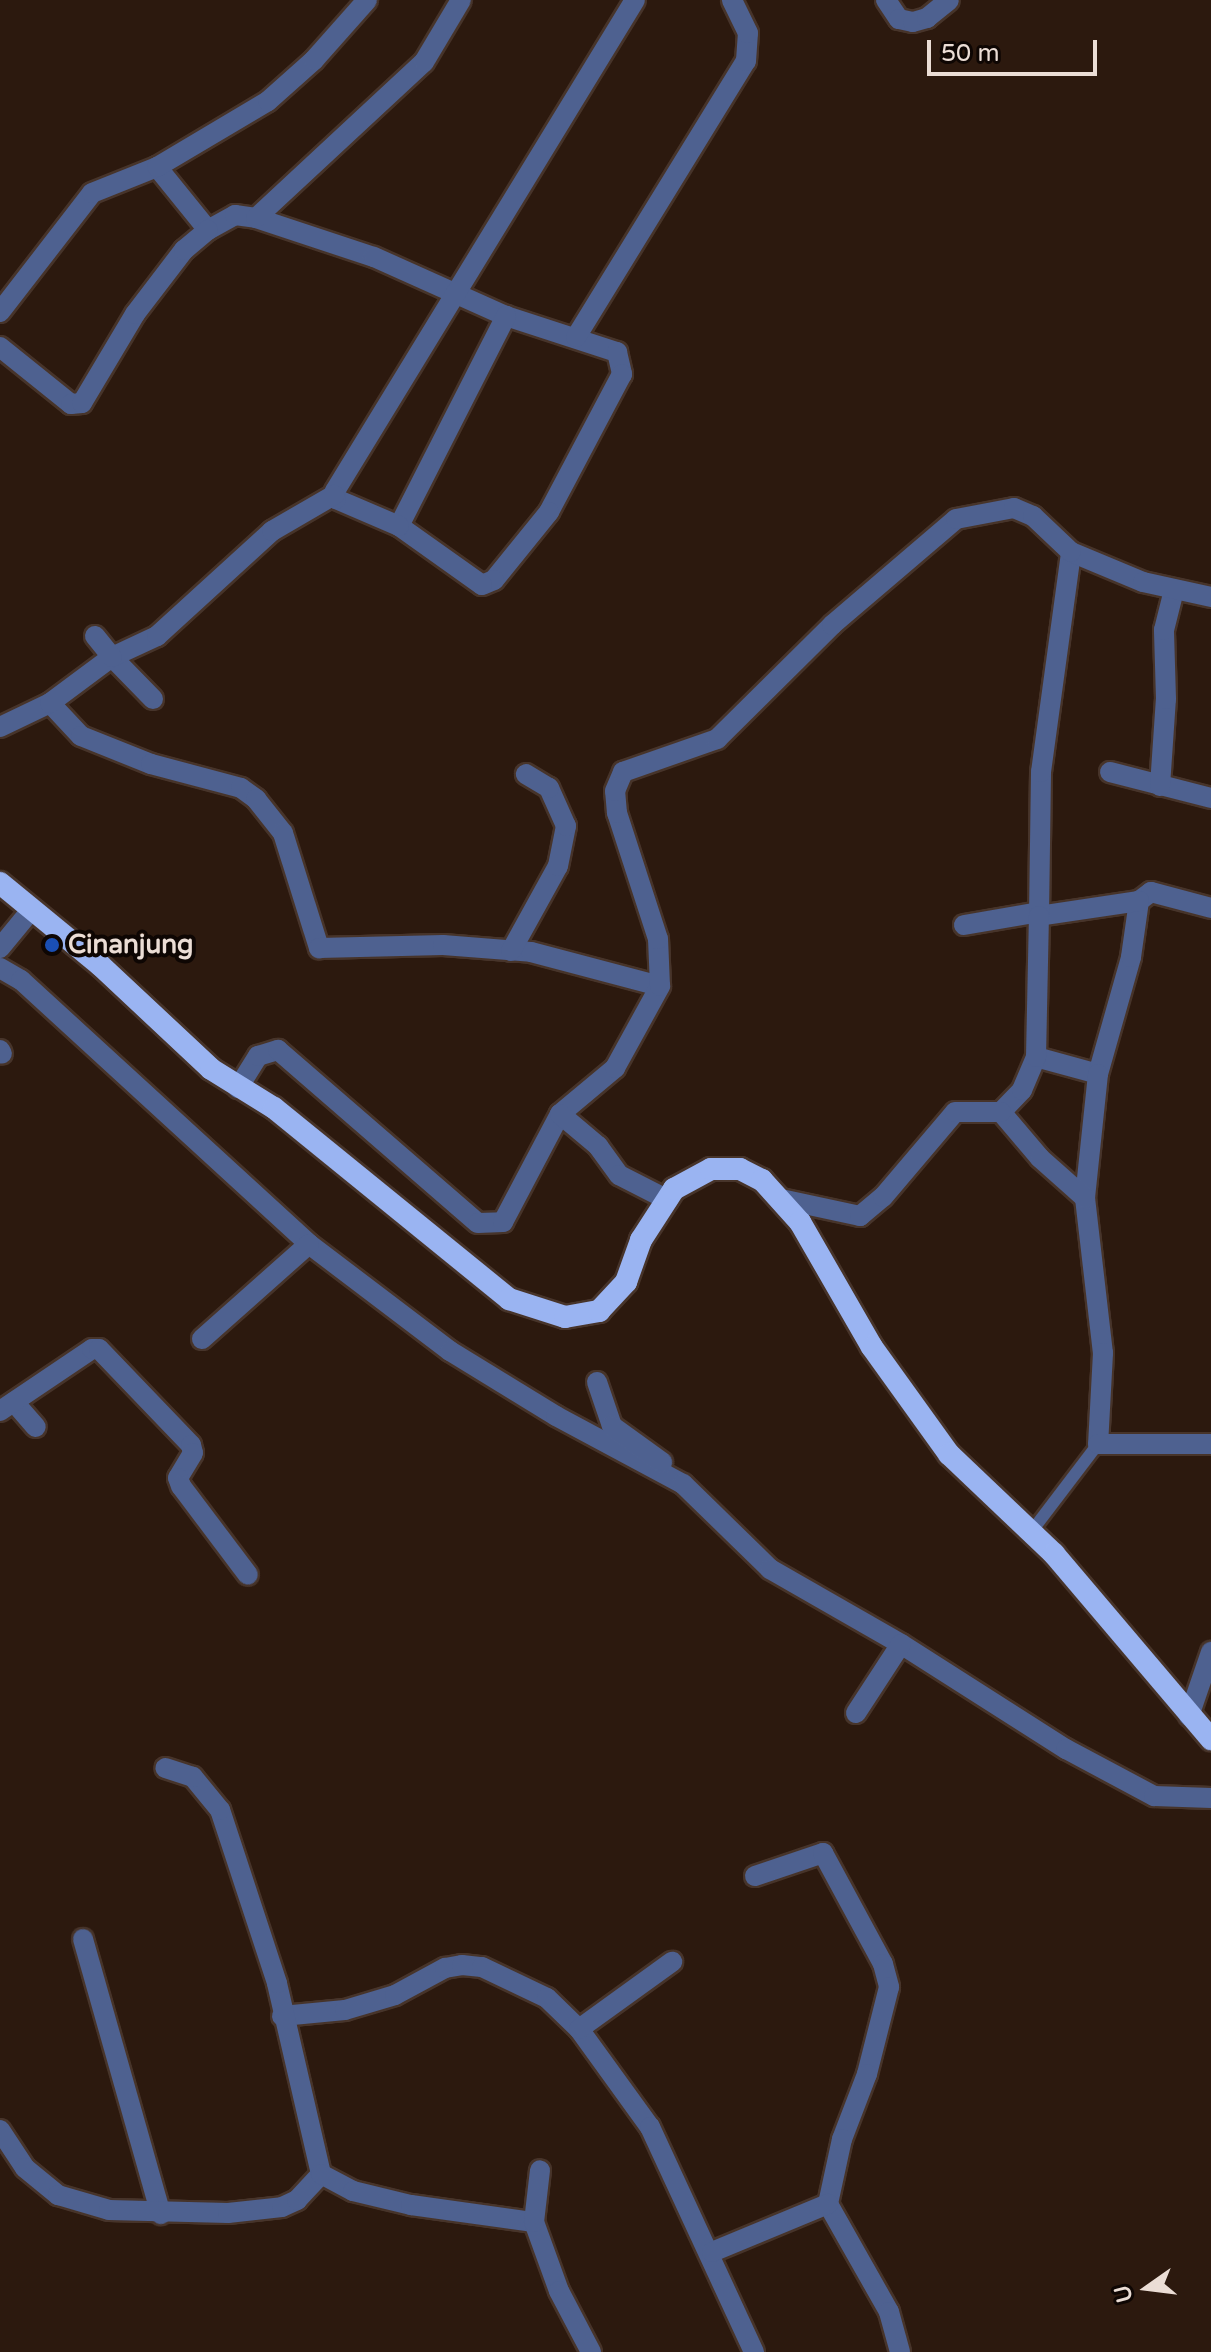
<!DOCTYPE html>
<html>
<head>
<meta charset="utf-8">
<style>
	body { margin:0 }
	#map { position:relative; width:1211px; height:2352px; overflow:hidden; background:#2c190e; font-family:"Varela Round",sans-serif }
	div>[style] { position:absolute }
	.roads { filter:drop-shadow(2px 0 #47342a) drop-shadow(-2px 0 #47342a) drop-shadow(0 2px #47342a) drop-shadow(0 -2px #47342a) }
	.service>* { height:12px; margin:-6px; padding:0 6px; transform-origin:6px; border-radius:6px; background:#4e6190 }
	.minor>* { height:20px; margin:-10px; padding:0 10px; transform-origin:10px; border-radius:10px; background:#4e6190 }
	.trunk>* { height:22px; margin:-11px; padding:0 11px; transform-origin:11px; border-radius:11px; background:#9ab4f2 }
	.dots>* { width:22px; height:22px; translate:-50% -50%; box-sizing:border-box; border:4px solid #0e0603; border-radius:50% }
	span { translate:-50% -50%; white-space:nowrap; text-align:center; line-height:1.15; -webkit-text-stroke:8px #0e0603; paint-order:stroke }
	.poi-label { font-size:26px; color:#ebddd5; font-weight:700 }
	.left { translate:0 -50%; text-align:left }
	.north { position:absolute; left:1107px; top:2248px; width:80px; height:80px; -webkit-text-stroke:6px #0e0603; paint-order:stroke; rotate:256deg; font-size:22px; font-weight:700; line-height:32px; text-align:center; color:#ebddd5 }
	.north::after { content:''; display:block; margin:auto; width:28px; height:36px; background:#ebddd5; clip-path:polygon(50% 0,100% 100%,50% 72%,0 100%) }
	.scale { position:absolute; left:927px; top:40px; width:170px; height:36px; box-sizing:border-box; border:4px solid #ebddd5; border-top:0; padding-left:10px; font-size:24px; line-height:28px; white-space:nowrap; color:#ebddd5; -webkit-text-stroke:6px #0e0603; paint-order:stroke }
</style>
</head>
<body>
<div id="map">
	<div class="roads">
		<div class="service">
			<div style="left:1031px;top:1532px;width:111px;rotate:-52.7deg"></div>
		</div>
		<div class="minor">
			<div style="left:886px;top:0;width:23px;rotate:56deg"></div>
			<div style="left:899px;top:19px;width:14px;rotate:12deg"></div>
			<div style="left:913px;top:22px;width:15px;rotate:-16deg"></div>
			<div style="left:927px;top:18px;width:28px;rotate:-39deg"></div>
			<div style="left:157px;top:167px;width:81px;rotate:51deg"></div>
			<div style="left:208px;top:230px;width:31px;rotate:-29deg"></div>
			<div style="left:235px;top:215px;width:21px;rotate:8deg"></div>
			<div style="left:256px;top:218px;width:124px;rotate:18.3deg"></div>
			<div style="left:374px;top:257px;width:145px;rotate:24.1deg"></div>
			<div style="left:506px;top:316px;width:117px;rotate:18deg"></div>
			<div style="left:617px;top:352px;width:23px;rotate:77deg"></div>
			<div style="left:622px;top:374px;width:156px;rotate:117.9deg"></div>
			<div style="left:549px;top:512px;width:87px;rotate:129deg"></div>
			<div style="left:494px;top:580px;width:13px;rotate:157deg"></div>
			<div style="left:482px;top:585px;width:102px;rotate:-144.6deg"></div>
			<div style="left:399px;top:526px;width:236px;rotate:-63deg"></div>
			<div style="left:256px;top:218px;width:229px;rotate:-42.9deg"></div>
			<div style="left:424px;top:62px;width:72px;rotate:-59.2deg"></div>
			<div style="left:0;top:312px;width:150px;rotate:-52.3deg"></div>
			<div style="left:92px;top:193px;width:70px;rotate:-21.8deg"></div>
			<div style="left:157px;top:167px;width:129px;rotate:-30.7deg"></div>
			<div style="left:268px;top:101px;width:62px;rotate:-41.7deg"></div>
			<div style="left:314px;top:60px;width:80px;rotate:-48.5deg"></div>
			<div style="left:576px;top:337px;width:324px;rotate:-58.4deg"></div>
			<div style="left:746px;top:61px;width:28px;rotate:-86deg"></div>
			<div style="left:748px;top:33px;width:37px;rotate:-116deg"></div>
			<div style="left:0;top:347px;width:91px;rotate:38.8deg"></div>
			<div style="left:71px;top:404px;width:11px;rotate:-5deg"></div>
			<div style="left:82px;top:403px;width:104px;rotate:-59.2deg"></div>
			<div style="left:135px;top:314px;width:81px;rotate:-52.6deg"></div>
			<div style="left:184px;top:250px;width:31px;rotate:-40deg"></div>
			<div style="left:399px;top:526px;width:69px;rotate:-156.8deg"></div>
			<div style="left:336px;top:499px;width:8px;rotate:-97deg"></div>
			<div style="left:335px;top:491px;width:575px;rotate:-58.58deg"></div>
			<div style="left:153px;top:699px;width:59px;rotate:-134.3deg"></div>
			<div style="left:112px;top:657px;width:50px;rotate:-25deg"></div>
			<div style="left:157px;top:636px;width:156px;rotate:-42.4deg"></div>
			<div style="left:272px;top:531px;width:72px;rotate:-30.1deg"></div>
			<div style="left:50px;top:703px;width:45px;rotate:46.8deg"></div>
			<div style="left:81px;top:736px;width:75px;rotate:21.8deg"></div>
			<div style="left:151px;top:764px;width:93px;rotate:14.9deg"></div>
			<div style="left:241px;top:788px;width:19px;rotate:36deg"></div>
			<div style="left:256px;top:799px;width:43px;rotate:51.5deg"></div>
			<div style="left:283px;top:833px;width:121px;rotate:72.6deg"></div>
			<div style="left:319px;top:948px;width:124px;rotate:-1.4deg"></div>
			<div style="left:443px;top:945px;width:88px;rotate:4.5deg"></div>
			<div style="left:531px;top:952px;width:133px;rotate:14.8deg"></div>
			<div style="left:0;top:727px;width:55px;rotate:-25.6deg"></div>
			<div style="left:50px;top:703px;width:77px;rotate:-36.6deg"></div>
			<div style="left:112px;top:657px;width:27px;rotate:-129deg"></div>
			<div style="left:1110px;top:772px;width:104px;rotate:14.4deg"></div>
			<div style="left:1160px;top:786px;width:87px;rotate:-86.1deg"></div>
			<div style="left:1166px;top:699px;width:69px;rotate:-91.7deg"></div>
			<div style="left:1164px;top:630px;width:41px;rotate:-76deg"></div>
			<div style="left:1139px;top:901px;width:15px;rotate:-37deg"></div>
			<div style="left:1151px;top:892px;width:62px;rotate:14.9deg"></div>
			<div style="left:964px;top:925px;width:76px;rotate:-9.8deg"></div>
			<div style="left:0;top:948px;width:50px;rotate:-50.6deg"></div>
			<div style="left:511px;top:951px;width:97px;rotate:-61.1deg"></div>
			<div style="left:558px;top:866px;width:41px;rotate:-78.7deg"></div>
			<div style="left:566px;top:826px;width:42px;rotate:-114.1deg"></div>
			<div style="left:549px;top:788px;width:27px;rotate:-149deg"></div>
			<div style="left:0;top:968px;width:24px;rotate:30deg"></div>
			<div style="left:21px;top:980px;width:391px;rotate:42.5deg"></div>
			<div style="left:309px;top:1244px;width:177px;rotate:37.2deg"></div>
			<div style="left:450px;top:1351px;width:124px;rotate:31.5deg"></div>
			<div style="left:556px;top:1416px;width:144px;rotate:28.2deg"></div>
			<div style="left:683px;top:1484px;width:122px;rotate:44.3deg"></div>
			<div style="left:770px;top:1569px;width:151px;rotate:29.8deg"></div>
			<div style="left:901px;top:1644px;width:196px;rotate:32.5deg"></div>
			<div style="left:1066px;top:1749px;width:100px;rotate:28.1deg"></div>
			<div style="left:1154px;top:1796px;width:57px;rotate:2deg"></div>
			<div style="left:0;top:1050px;width:4px;rotate:63deg"></div>
			<div style="left:1036px;top:1057px;width:64px;rotate:15.3deg"></div>
			<div style="left:1098px;top:1074px;width:122px;rotate:-74.2deg"></div>
			<div style="left:1131px;top:957px;width:57px;rotate:-81.9deg"></div>
			<div style="left:1139px;top:901px;width:101px;rotate:171.5deg"></div>
			<div style="left:1039px;top:916px;width:144px;rotate:-89.2deg"></div>
			<div style="left:1041px;top:772px;width:222px;rotate:-82.2deg"></div>
			<div style="left:1071px;top:552px;width:78px;rotate:22.6deg"></div>
			<div style="left:1143px;top:582px;width:70px;rotate:12.4deg"></div>
			<div style="left:1098px;top:1074px;width:125px;rotate:96deg"></div>
			<div style="left:1085px;top:1198px;width:156px;rotate:83.4deg"></div>
			<div style="left:1103px;top:1353px;width:91px;rotate:93.1deg"></div>
			<div style="left:1098px;top:1444px;width:113px"></div>
			<div style="left:238px;top:1088px;width:38px;rotate:-58deg"></div>
			<div style="left:258px;top:1056px;width:21px;rotate:-17deg"></div>
			<div style="left:278px;top:1050px;width:264px;rotate:40.9deg"></div>
			<div style="left:478px;top:1223px;width:25px;rotate:-2deg"></div>
			<div style="left:503px;top:1222px;width:122px;rotate:-62.2deg"></div>
			<div style="left:560px;top:1114px;width:72px;rotate:-39.9deg"></div>
			<div style="left:615px;top:1068px;width:94px;rotate:-61.2deg"></div>
			<div style="left:660px;top:986px;width:47px;rotate:-92.4deg"></div>
			<div style="left:658px;top:939px;width:133px;rotate:-108deg"></div>
			<div style="left:617px;top:813px;width:22px;rotate:-95deg"></div>
			<div style="left:615px;top:791px;width:21px;rotate:-67deg"></div>
			<div style="left:623px;top:772px;width:100px;rotate:-19.3deg"></div>
			<div style="left:717px;top:739px;width:162px;rotate:-44.7deg"></div>
			<div style="left:832px;top:625px;width:163px;rotate:-40.5deg"></div>
			<div style="left:956px;top:519px;width:59px;rotate:-10.7deg"></div>
			<div style="left:1014px;top:508px;width:21px;rotate:23deg"></div>
			<div style="left:1033px;top:516px;width:52px;rotate:43.5deg"></div>
			<div style="left:1001px;top:1112px;width:30px;rotate:-46deg"></div>
			<div style="left:1022px;top:1090px;width:36px;rotate:-67deg"></div>
			<div style="left:1036px;top:1057px;width:141px;rotate:-88.8deg"></div>
			<div style="left:1001px;top:1112px;width:60px;rotate:49.7deg"></div>
			<div style="left:1040px;top:1158px;width:60px;rotate:41.6deg"></div>
			<div style="left:560px;top:1114px;width:50px;rotate:40.1deg"></div>
			<div style="left:598px;top:1146px;width:36px;rotate:54deg"></div>
			<div style="left:619px;top:1175px;width:55px;rotate:27deg"></div>
			<div style="left:781px;top:1199px;width:81px;rotate:12.1deg"></div>
			<div style="left:860px;top:1216px;width:30px;rotate:-40deg"></div>
			<div style="left:883px;top:1197px;width:111px;rotate:-49.7deg"></div>
			<div style="left:955px;top:1112px;width:46px"></div>
			<div style="left:202px;top:1339px;width:143px;rotate:-41.6deg"></div>
			<div style="left:597px;top:1382px;width:46px;rotate:71.2deg"></div>
			<div style="left:612px;top:1426px;width:62px;rotate:35.8deg"></div>
			<div style="left:14px;top:1402px;width:33px;rotate:49deg"></div>
			<div style="left:0;top:1411px;width:111px;rotate:-34deg"></div>
			<div style="left:92px;top:1349px;width:7px"></div>
			<div style="left:99px;top:1349px;width:133px;rotate:46.2deg"></div>
			<div style="left:191px;top:1445px;width:8px;rotate:76deg"></div>
			<div style="left:193px;top:1453px;width:29px;rotate:121deg"></div>
			<div style="left:178px;top:1478px;width:9px;rotate:69deg"></div>
			<div style="left:181px;top:1486px;width:111px;rotate:53deg"></div>
			<div style="left:856px;top:1713px;width:82px;rotate:-56.9deg"></div>
			<div style="left:1189px;top:1716px;width:68px;rotate:-71deg"></div>
			<div style="left:755px;top:1876px;width:72px;rotate:-18.7deg"></div>
			<div style="left:823px;top:1853px;width:126px;rotate:61.6deg"></div>
			<div style="left:883px;top:1964px;width:24px;rotate:75deg"></div>
			<div style="left:889px;top:1987px;width:90px;rotate:104.2deg"></div>
			<div style="left:867px;top:2074px;width:70px;rotate:111deg"></div>
			<div style="left:842px;top:2139px;width:66px;rotate:102.2deg"></div>
			<div style="left:828px;top:2204px;width:124px;rotate:60.5deg"></div>
			<div style="left:889px;top:2312px;width:41px;rotate:74.6deg"></div>
			<div style="left:83px;top:1939px;width:286px;rotate:74.2deg"></div>
			<div style="left:282px;top:2016px;width:63px;rotate:-5.4deg"></div>
			<div style="left:345px;top:2010px;width:52px;rotate:-16.7deg"></div>
			<div style="left:395px;top:1995px;width:57px;rotate:-28.4deg"></div>
			<div style="left:445px;top:1968px;width:17px;rotate:-10deg"></div>
			<div style="left:462px;top:1965px;width:20px;rotate:6deg"></div>
			<div style="left:482px;top:1967px;width:72px;rotate:25.5deg"></div>
			<div style="left:547px;top:1998px;width:45px;rotate:44.1deg"></div>
			<div style="left:579px;top:2029px;width:121px;rotate:54.1deg"></div>
			<div style="left:650px;top:2127px;width:248px;rotate:65.2deg"></div>
			<div style="left:579px;top:2029px;width:115px;rotate:-35.8deg"></div>
			<div style="left:0;top:2130px;width:45px;rotate:56.7deg"></div>
			<div style="left:25px;top:2168px;width:43px;rotate:39.3deg"></div>
			<div style="left:58px;top:2195px;width:53px;rotate:16.4deg"></div>
			<div style="left:109px;top:2210px;width:119px;rotate:1.4deg"></div>
			<div style="left:228px;top:2213px;width:54px;rotate:-6.3deg"></div>
			<div style="left:282px;top:2207px;width:17px;rotate:-25deg"></div>
			<div style="left:297px;top:2200px;width:35px;rotate:-47deg"></div>
			<div style="left:321px;top:2174px;width:196px;rotate:-103deg"></div>
			<div style="left:277px;top:1983px;width:182px;rotate:-108.2deg"></div>
			<div style="left:220px;top:1810px;width:43px;rotate:-129.3deg"></div>
			<div style="left:193px;top:1777px;width:29px;rotate:-162deg"></div>
			<div style="left:321px;top:2174px;width:36px;rotate:28deg"></div>
			<div style="left:353px;top:2191px;width:60px;rotate:13.6deg"></div>
			<div style="left:411px;top:2205px;width:124px;rotate:7.9deg"></div>
			<div style="left:534px;top:2222px;width:73px;rotate:70.1deg"></div>
			<div style="left:559px;top:2291px;width:69px;rotate:62.3deg"></div>
			<div style="left:534px;top:2222px;width:52px;rotate:-83.4deg"></div>
			<div style="left:712px;top:2252px;width:126px;rotate:-22.5deg"></div>
		</div>
		<div class="trunk">
			<div style="left:0;top:883px;width:129px;rotate:39.4deg"></div>
			<div style="left:100px;top:965px;width:152px;rotate:43.1deg"></div>
			<div style="left:211px;top:1069px;width:74px;rotate:31.8deg"></div>
			<div style="left:274px;top:1108px;width:303px;rotate:39.1deg"></div>
			<div style="left:509px;top:1299px;width:59px;rotate:17.8deg"></div>
			<div style="left:565px;top:1317px;width:35px;rotate:-10deg"></div>
			<div style="left:599px;top:1311px;width:40px;rotate:-47deg"></div>
			<div style="left:626px;top:1282px;width:45px;rotate:-70.3deg"></div>
			<div style="left:641px;top:1240px;width:61px;rotate:-57.1deg"></div>
			<div style="left:674px;top:1189px;width:42px;rotate:-28.4deg"></div>
			<div style="left:711px;top:1169px;width:29px"></div>
			<div style="left:740px;top:1169px;width:25px;rotate:27deg"></div>
			<div style="left:762px;top:1180px;width:57px;rotate:47.9deg"></div>
			<div style="left:800px;top:1222px;width:144px;rotate:60.1deg"></div>
			<div style="left:872px;top:1347px;width:132px;rotate:54.3deg"></div>
			<div style="left:949px;top:1454px;width:145px;rotate:43.6deg"></div>
			<div style="left:1054px;top:1554px;width:243px;rotate:49.7deg"></div>
		</div>
	</div>
	<div class="dots">
		<div style="left:52px;top:945px;background:#1a4fb4"></div>
	</div>
	<div class="poi-label">
		<span class="left" style="left:68px;top:945px">Cinanjung</span>
	</div>
	<div class="north">U</div>
	<div class="scale">50 m</div>
</div>
</body>
</html>
